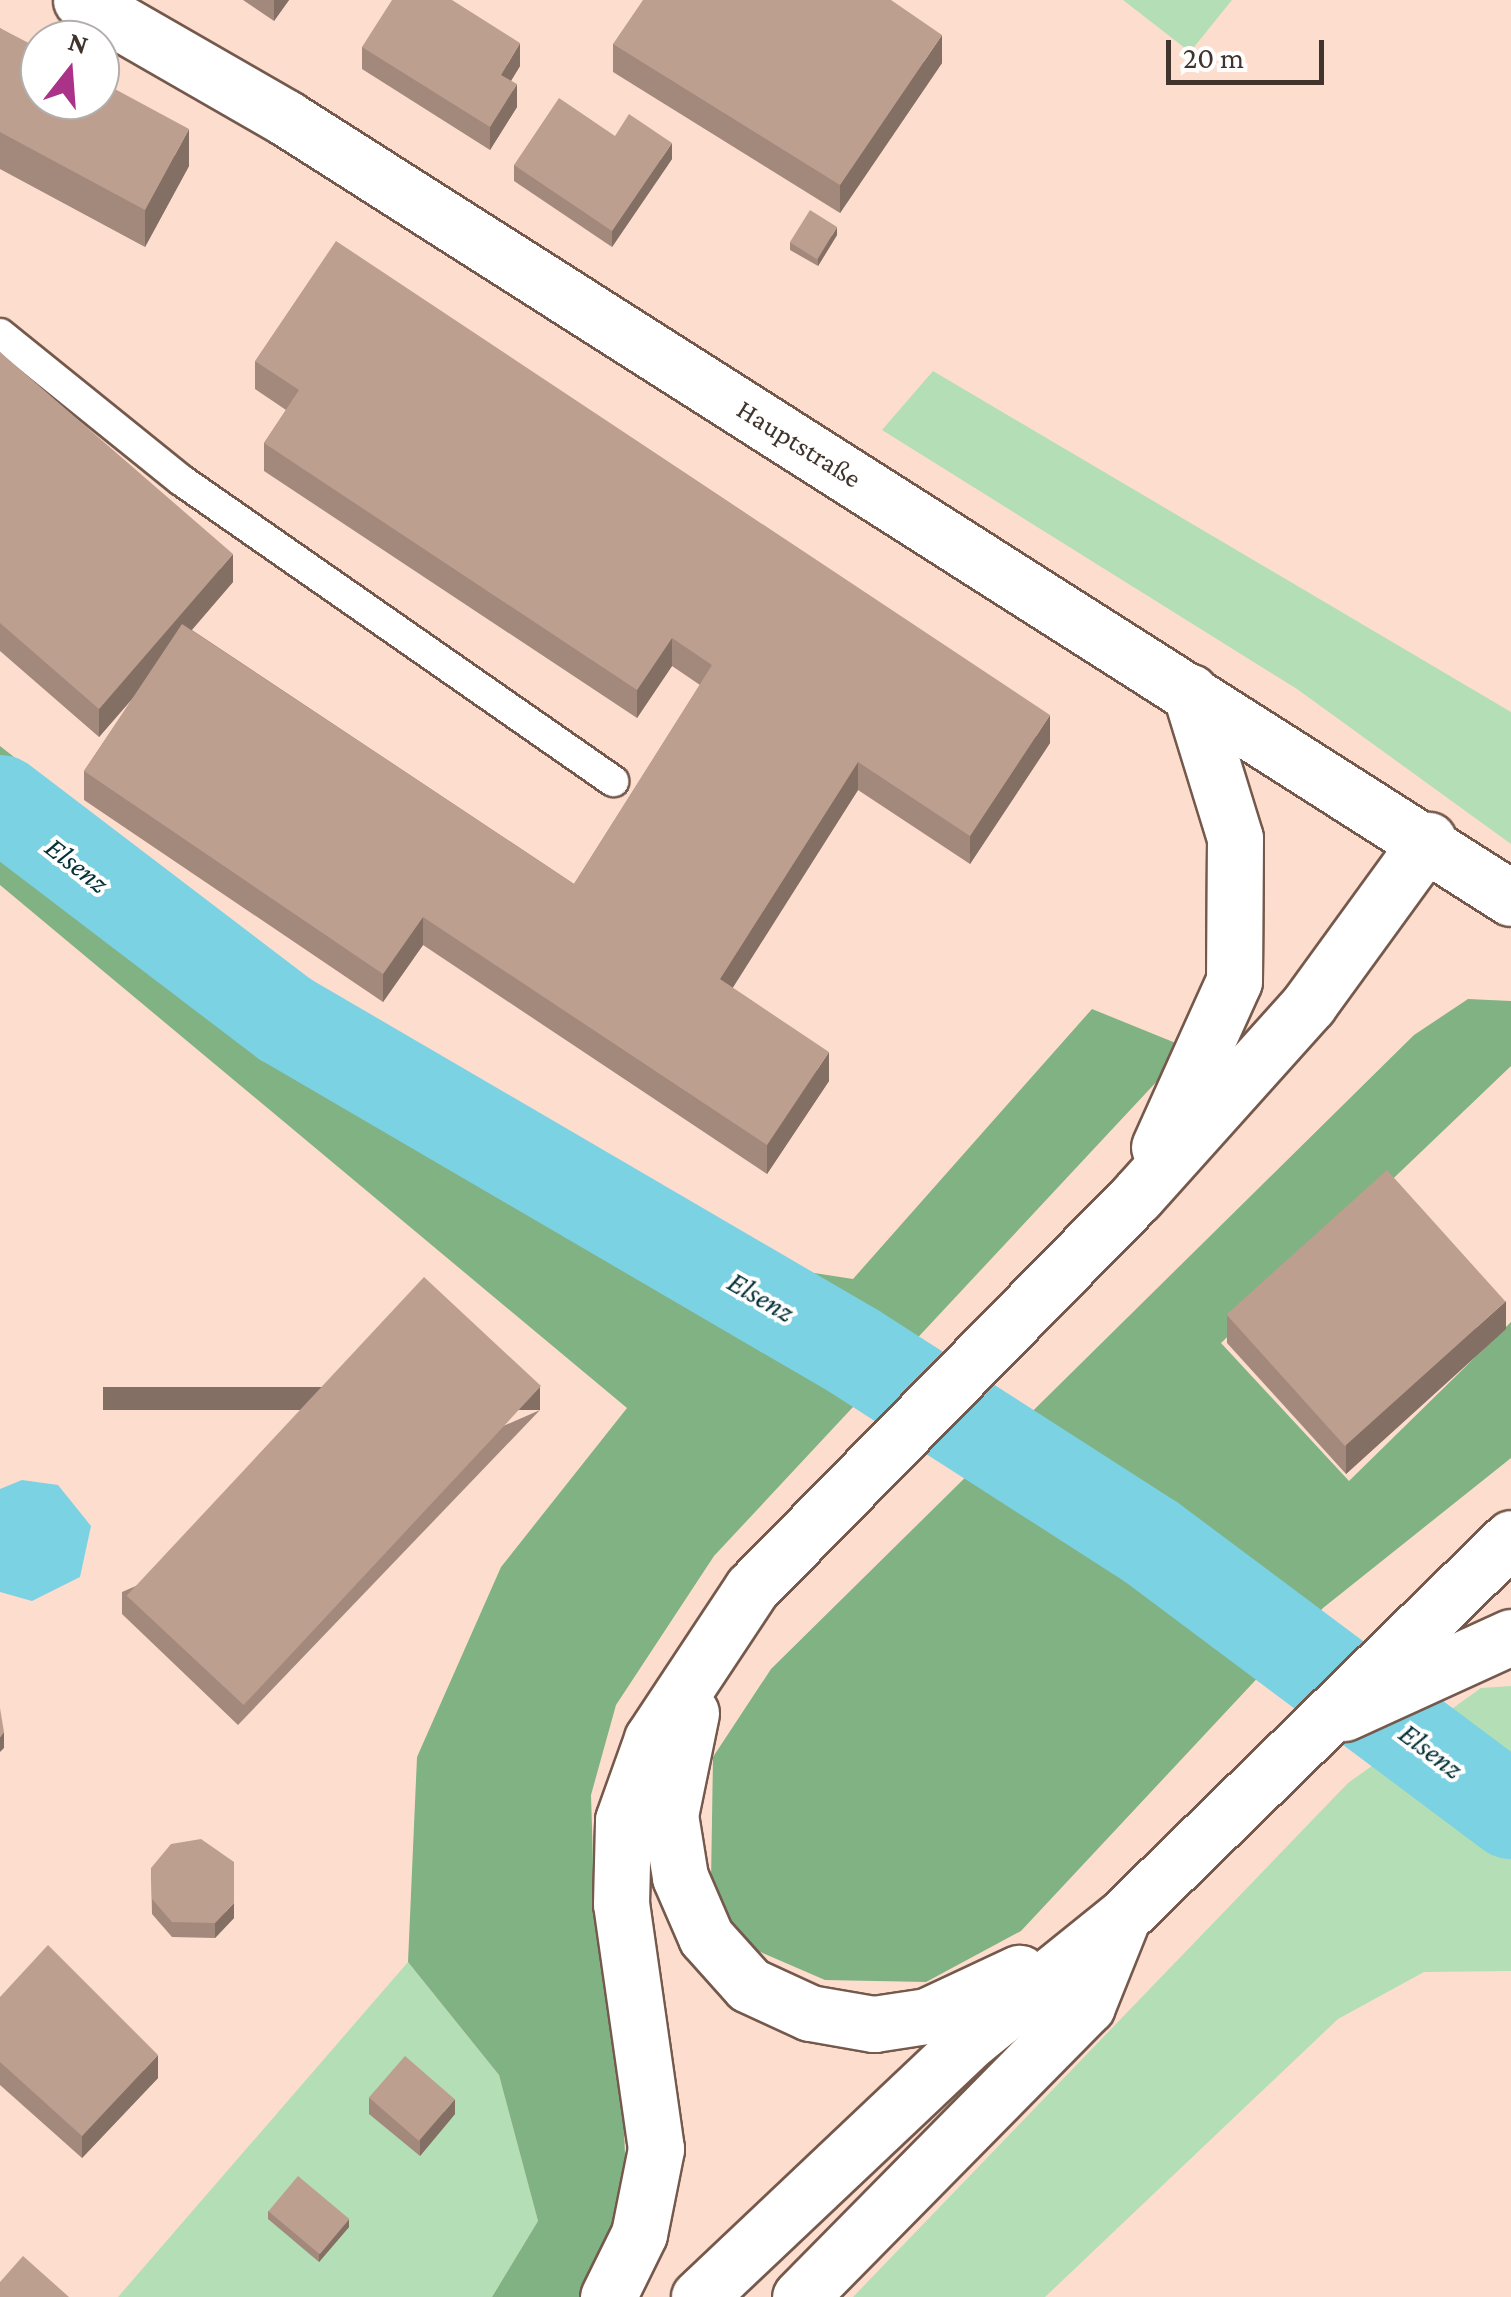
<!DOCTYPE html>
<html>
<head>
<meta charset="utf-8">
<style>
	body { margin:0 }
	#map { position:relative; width:1511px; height:2297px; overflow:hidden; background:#fddece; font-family:"Crimson Pro",serif }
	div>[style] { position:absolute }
	.green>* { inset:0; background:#b4deb6 }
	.forest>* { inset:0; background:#80b283 }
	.water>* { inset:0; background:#7bd2e2 }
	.river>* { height:95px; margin:-47.5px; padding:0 47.5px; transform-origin:47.5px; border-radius:47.5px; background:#7bd2e2 }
	.roads { filter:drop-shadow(2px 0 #74594c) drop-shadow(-2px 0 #74594c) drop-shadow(0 2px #74594c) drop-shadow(0 -2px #74594c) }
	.lane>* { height:30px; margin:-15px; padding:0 15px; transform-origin:15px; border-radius:15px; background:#fff }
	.primary>* { height:55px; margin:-27.5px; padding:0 27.5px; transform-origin:27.5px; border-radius:27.5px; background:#fff }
	.highway>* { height:55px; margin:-27.5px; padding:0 27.5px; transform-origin:27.5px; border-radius:27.5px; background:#fff }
	.wall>* { inset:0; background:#a3897c }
	.shaded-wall>* { inset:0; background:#846f65; transform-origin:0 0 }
	.building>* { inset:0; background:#bd9f90; transform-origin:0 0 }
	span { translate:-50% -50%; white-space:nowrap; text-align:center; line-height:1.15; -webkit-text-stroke:8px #fff; paint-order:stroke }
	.street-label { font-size:28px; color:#40342d }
	.water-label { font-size:30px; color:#043137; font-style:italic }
	.north { position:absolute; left:20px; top:20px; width:100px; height:100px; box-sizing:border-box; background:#fff; border:2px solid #b3aeab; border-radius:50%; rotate:17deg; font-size:28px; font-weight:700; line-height:40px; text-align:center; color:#40342d }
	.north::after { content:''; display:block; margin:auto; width:35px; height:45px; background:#aa3288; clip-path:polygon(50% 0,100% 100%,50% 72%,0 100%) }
	.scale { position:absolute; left:1166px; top:40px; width:158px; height:45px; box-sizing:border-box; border:5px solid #40342d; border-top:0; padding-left:12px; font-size:30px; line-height:35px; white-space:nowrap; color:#40342d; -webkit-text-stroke:8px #fff; paint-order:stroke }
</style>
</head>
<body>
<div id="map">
	<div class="green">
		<div style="clip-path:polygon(1123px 0,1232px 0,1190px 52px)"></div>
		<div style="clip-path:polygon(933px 371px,1511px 712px,1511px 844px,1297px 689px,882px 430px)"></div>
		<div style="clip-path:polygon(1511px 1686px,1511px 1971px,1424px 1972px,1338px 2019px,1045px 2297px,853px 2297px,1348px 1783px,1481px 1688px)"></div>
		<div style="clip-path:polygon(408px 1962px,499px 2075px,538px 2221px,492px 2297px,118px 2297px)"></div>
	</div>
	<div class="forest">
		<div style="clip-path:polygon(0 746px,334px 1008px,743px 1262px,853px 1279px,1092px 1009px,1188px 1048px,714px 1556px,616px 1705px,591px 1795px,595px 1926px,621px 2033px,625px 2156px,614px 2237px,586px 2297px,492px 2297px,538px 2221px,499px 2075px,408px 1962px,417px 1757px,501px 1567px,627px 1408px,0 885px)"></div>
		<div style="clip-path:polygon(1468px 999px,1511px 1001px,1511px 1066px,1221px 1343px,1349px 1481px,1511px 1322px,1511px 1458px,1323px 1608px,1021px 1931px,926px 1982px,825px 1980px,742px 1944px,711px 1882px,713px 1757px,771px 1669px,1414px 1035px)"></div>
	</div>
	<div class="water">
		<div style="clip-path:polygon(22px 1480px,58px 1485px,91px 1526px,80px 1577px,32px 1601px,0 1592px,0 1489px)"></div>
	</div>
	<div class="river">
		<div style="left:0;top:802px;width:358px;rotate:37.3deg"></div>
		<div style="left:285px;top:1019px;width:659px;rotate:30.26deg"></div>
		<div style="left:854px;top:1351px;width:352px;rotate:32.7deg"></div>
		<div style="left:1150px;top:1541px;width:451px;rotate:36.8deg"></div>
	</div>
	<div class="roads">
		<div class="lane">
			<div style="left:0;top:334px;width:233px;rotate:38.9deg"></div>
			<div style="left:181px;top:480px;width:527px;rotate:34.87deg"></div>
		</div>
		<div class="primary">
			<div style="left:81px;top:0;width:237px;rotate:29.9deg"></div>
			<div style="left:286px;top:118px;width:1452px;rotate:32.49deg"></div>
		</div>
		<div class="highway">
			<div style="left:1159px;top:1147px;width:182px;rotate:-65.7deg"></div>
			<div style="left:1234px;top:981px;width:143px;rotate:-89.6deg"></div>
			<div style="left:1235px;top:838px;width:153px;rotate:-107.1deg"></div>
			<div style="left:691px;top:1713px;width:104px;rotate:101.6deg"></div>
			<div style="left:670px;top:1815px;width:63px;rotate:80.8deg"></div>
			<div style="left:680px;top:1877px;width:65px;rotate:66.6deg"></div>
			<div style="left:706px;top:1937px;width:64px;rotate:48.1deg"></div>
			<div style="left:749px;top:1985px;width:67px;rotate:24.7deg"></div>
			<div style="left:810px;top:2013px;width:65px;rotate:9.8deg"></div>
			<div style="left:874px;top:2024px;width:54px;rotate:-8.6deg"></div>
			<div style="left:927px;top:2016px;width:102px;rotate:-25.1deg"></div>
			<div style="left:1344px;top:1713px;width:183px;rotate:-24.5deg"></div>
			<div style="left:608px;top:2297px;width:70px;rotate:-63.8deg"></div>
			<div style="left:639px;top:2234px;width:87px;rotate:-78.7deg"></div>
			<div style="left:656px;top:2149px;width:247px;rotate:-98.1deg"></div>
			<div style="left:621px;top:1904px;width:84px;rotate:-88.6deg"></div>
			<div style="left:623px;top:1820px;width:86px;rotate:-70.3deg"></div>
			<div style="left:652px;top:1739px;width:181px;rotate:-56.5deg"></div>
			<div style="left:752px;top:1588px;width:549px;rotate:-45.52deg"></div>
			<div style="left:1137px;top:1196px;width:258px;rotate:-48.1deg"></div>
			<div style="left:1309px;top:1004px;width:203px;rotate:-54deg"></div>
			<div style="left:699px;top:2297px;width:376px;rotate:-43.4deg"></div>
			<div style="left:972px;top:2039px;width:194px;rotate:-38.9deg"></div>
			<div style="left:1123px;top:1917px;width:542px;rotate:-44.33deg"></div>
			<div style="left:800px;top:2297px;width:409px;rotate:-45.4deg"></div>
			<div style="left:1087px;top:2006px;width:88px;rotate:-68.1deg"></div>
		</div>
	</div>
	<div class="wall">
		<div style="clip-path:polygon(243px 0,289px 0,274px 21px)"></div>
		<div style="clip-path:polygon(0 28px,189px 166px,145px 247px,0 169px)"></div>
		<div style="clip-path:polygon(613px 44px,942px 63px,840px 213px,613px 72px)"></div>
		<div style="clip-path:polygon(362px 47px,520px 66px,511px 81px,517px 107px,490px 150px,362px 69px)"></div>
		<div style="clip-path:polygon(672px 159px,612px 247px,514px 181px,514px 165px)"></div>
		<div style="clip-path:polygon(837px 235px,818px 266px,790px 250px,790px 242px)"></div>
		<div style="clip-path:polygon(0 352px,233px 582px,192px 630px,574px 884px,700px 685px,672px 666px,637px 718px,264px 471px,264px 443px,286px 410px,255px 389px,255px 361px,1050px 743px,970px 864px,858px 790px,732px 988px,829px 1081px,767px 1174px,423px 945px,383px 1002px,84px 800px,84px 771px,134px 697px,99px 737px,0 651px)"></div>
		<div style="clip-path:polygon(1227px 1315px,1506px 1329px,1346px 1474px,1227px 1343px)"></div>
		<div style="clip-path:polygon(540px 1410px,238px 1725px,122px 1614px,122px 1592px)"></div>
		<div style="clip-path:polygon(151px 1868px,234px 1918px,215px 1938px,172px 1937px,152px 1914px)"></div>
		<div style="clip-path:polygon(0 1997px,158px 2078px,82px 2158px,0 2085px)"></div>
		<div style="clip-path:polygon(369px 2098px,455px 2114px,420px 2156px,369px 2114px)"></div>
		<div style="clip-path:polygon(268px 2211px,349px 2227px,319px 2262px,268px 2219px)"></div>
	</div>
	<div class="shaded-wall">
		<div style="clip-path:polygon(274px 0,289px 0,274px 21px)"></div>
		<div style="clip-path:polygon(942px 35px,942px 63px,840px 213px,840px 185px)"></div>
		<div style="clip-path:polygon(520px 43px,520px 66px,501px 97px,501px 75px)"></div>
		<div style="clip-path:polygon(517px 84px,517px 107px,490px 150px,490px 127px)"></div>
		<div style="clip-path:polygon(189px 129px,189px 166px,145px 247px,145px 210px)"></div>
		<div style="clip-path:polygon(672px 143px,672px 159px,612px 247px,612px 231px)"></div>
		<div style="clip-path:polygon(837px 227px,837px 235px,818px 266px,818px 259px)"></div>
		<div style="clip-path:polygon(233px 554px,233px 582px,99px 737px,99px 709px)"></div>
		<div style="clip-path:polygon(672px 638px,672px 666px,637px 718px,637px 690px)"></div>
		<div style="clip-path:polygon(1050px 715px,1050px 743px,970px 864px,970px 836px)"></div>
		<div style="clip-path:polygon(858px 762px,858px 790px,720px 1008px,720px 979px)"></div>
		<div style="clip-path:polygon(423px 917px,423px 945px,383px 1002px,383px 974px)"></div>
		<div style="clip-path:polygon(829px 1052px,829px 1081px,767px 1174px,767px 1145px)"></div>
		<div style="clip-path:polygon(1506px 1301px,1506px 1329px,1346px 1474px,1346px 1445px)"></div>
		<div style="left:540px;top:1387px;width:23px;height:437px;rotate:90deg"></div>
		<div style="clip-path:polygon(4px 1732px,4px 1748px,0 1752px,0 1737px)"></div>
		<div style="clip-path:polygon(234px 1903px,234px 1918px,215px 1938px,215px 1923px)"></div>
		<div style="clip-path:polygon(158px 2055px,158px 2078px,82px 2158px,82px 2136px)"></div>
		<div style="clip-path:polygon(455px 2099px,455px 2114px,420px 2156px,420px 2140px)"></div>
		<div style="clip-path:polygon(349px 2219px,349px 2227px,319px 2262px,319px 2254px)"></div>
	</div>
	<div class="building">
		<div style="clip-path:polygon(392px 0,452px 0,520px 43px,501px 75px,517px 84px,490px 127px,362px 47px)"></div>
		<div style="clip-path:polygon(643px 0,891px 0,942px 35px,840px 185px,613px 44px)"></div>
		<div style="clip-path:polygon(0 28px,40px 49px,40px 100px,100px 100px,100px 81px,189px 129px,145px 210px,0 132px)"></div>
		<div style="clip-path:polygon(559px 98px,615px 136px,629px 114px,672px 143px,612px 231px,514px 165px)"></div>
		<div style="left:810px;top:210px;width:32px;height:38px;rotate:32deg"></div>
		<div style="clip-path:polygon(336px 241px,1050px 715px,970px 836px,858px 762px,720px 979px,829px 1052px,767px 1145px,423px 917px,383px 974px,84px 771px,182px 624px,574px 884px,712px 665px,672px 638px,637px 690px,264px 443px,299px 390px,255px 361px)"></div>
		<div style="clip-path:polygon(0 352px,233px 554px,99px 709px,0 623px)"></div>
		<div style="left:1387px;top:1170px;width:177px;height:216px;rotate:48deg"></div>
		<div style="left:424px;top:1277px;width:160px;height:436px;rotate:43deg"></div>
		<div style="clip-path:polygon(0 1708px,4px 1732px,0 1737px)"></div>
		<div style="clip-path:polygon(201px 1839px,234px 1862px,234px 1903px,215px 1923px,172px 1922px,152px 1899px,151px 1868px,171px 1844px)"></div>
		<div style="clip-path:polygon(48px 1945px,158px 2055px,82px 2136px,0 2062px,0 1997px)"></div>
		<div style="left:405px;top:2056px;width:66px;height:55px;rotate:41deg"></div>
		<div style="left:298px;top:2176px;width:67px;height:46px;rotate:40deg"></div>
		<div style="clip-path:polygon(23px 2256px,69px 2297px,0 2297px,0 2282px)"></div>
	</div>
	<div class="street-label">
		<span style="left:799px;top:444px;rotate:32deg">Hauptstraße</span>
	</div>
	<div class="water-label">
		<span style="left:77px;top:865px;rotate:38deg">Elsenz</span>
		<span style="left:761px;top:1297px;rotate:30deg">Elsenz</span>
		<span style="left:1431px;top:1751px;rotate:37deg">Elsenz</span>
	</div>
	<div class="north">N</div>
	<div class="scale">20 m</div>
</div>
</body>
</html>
